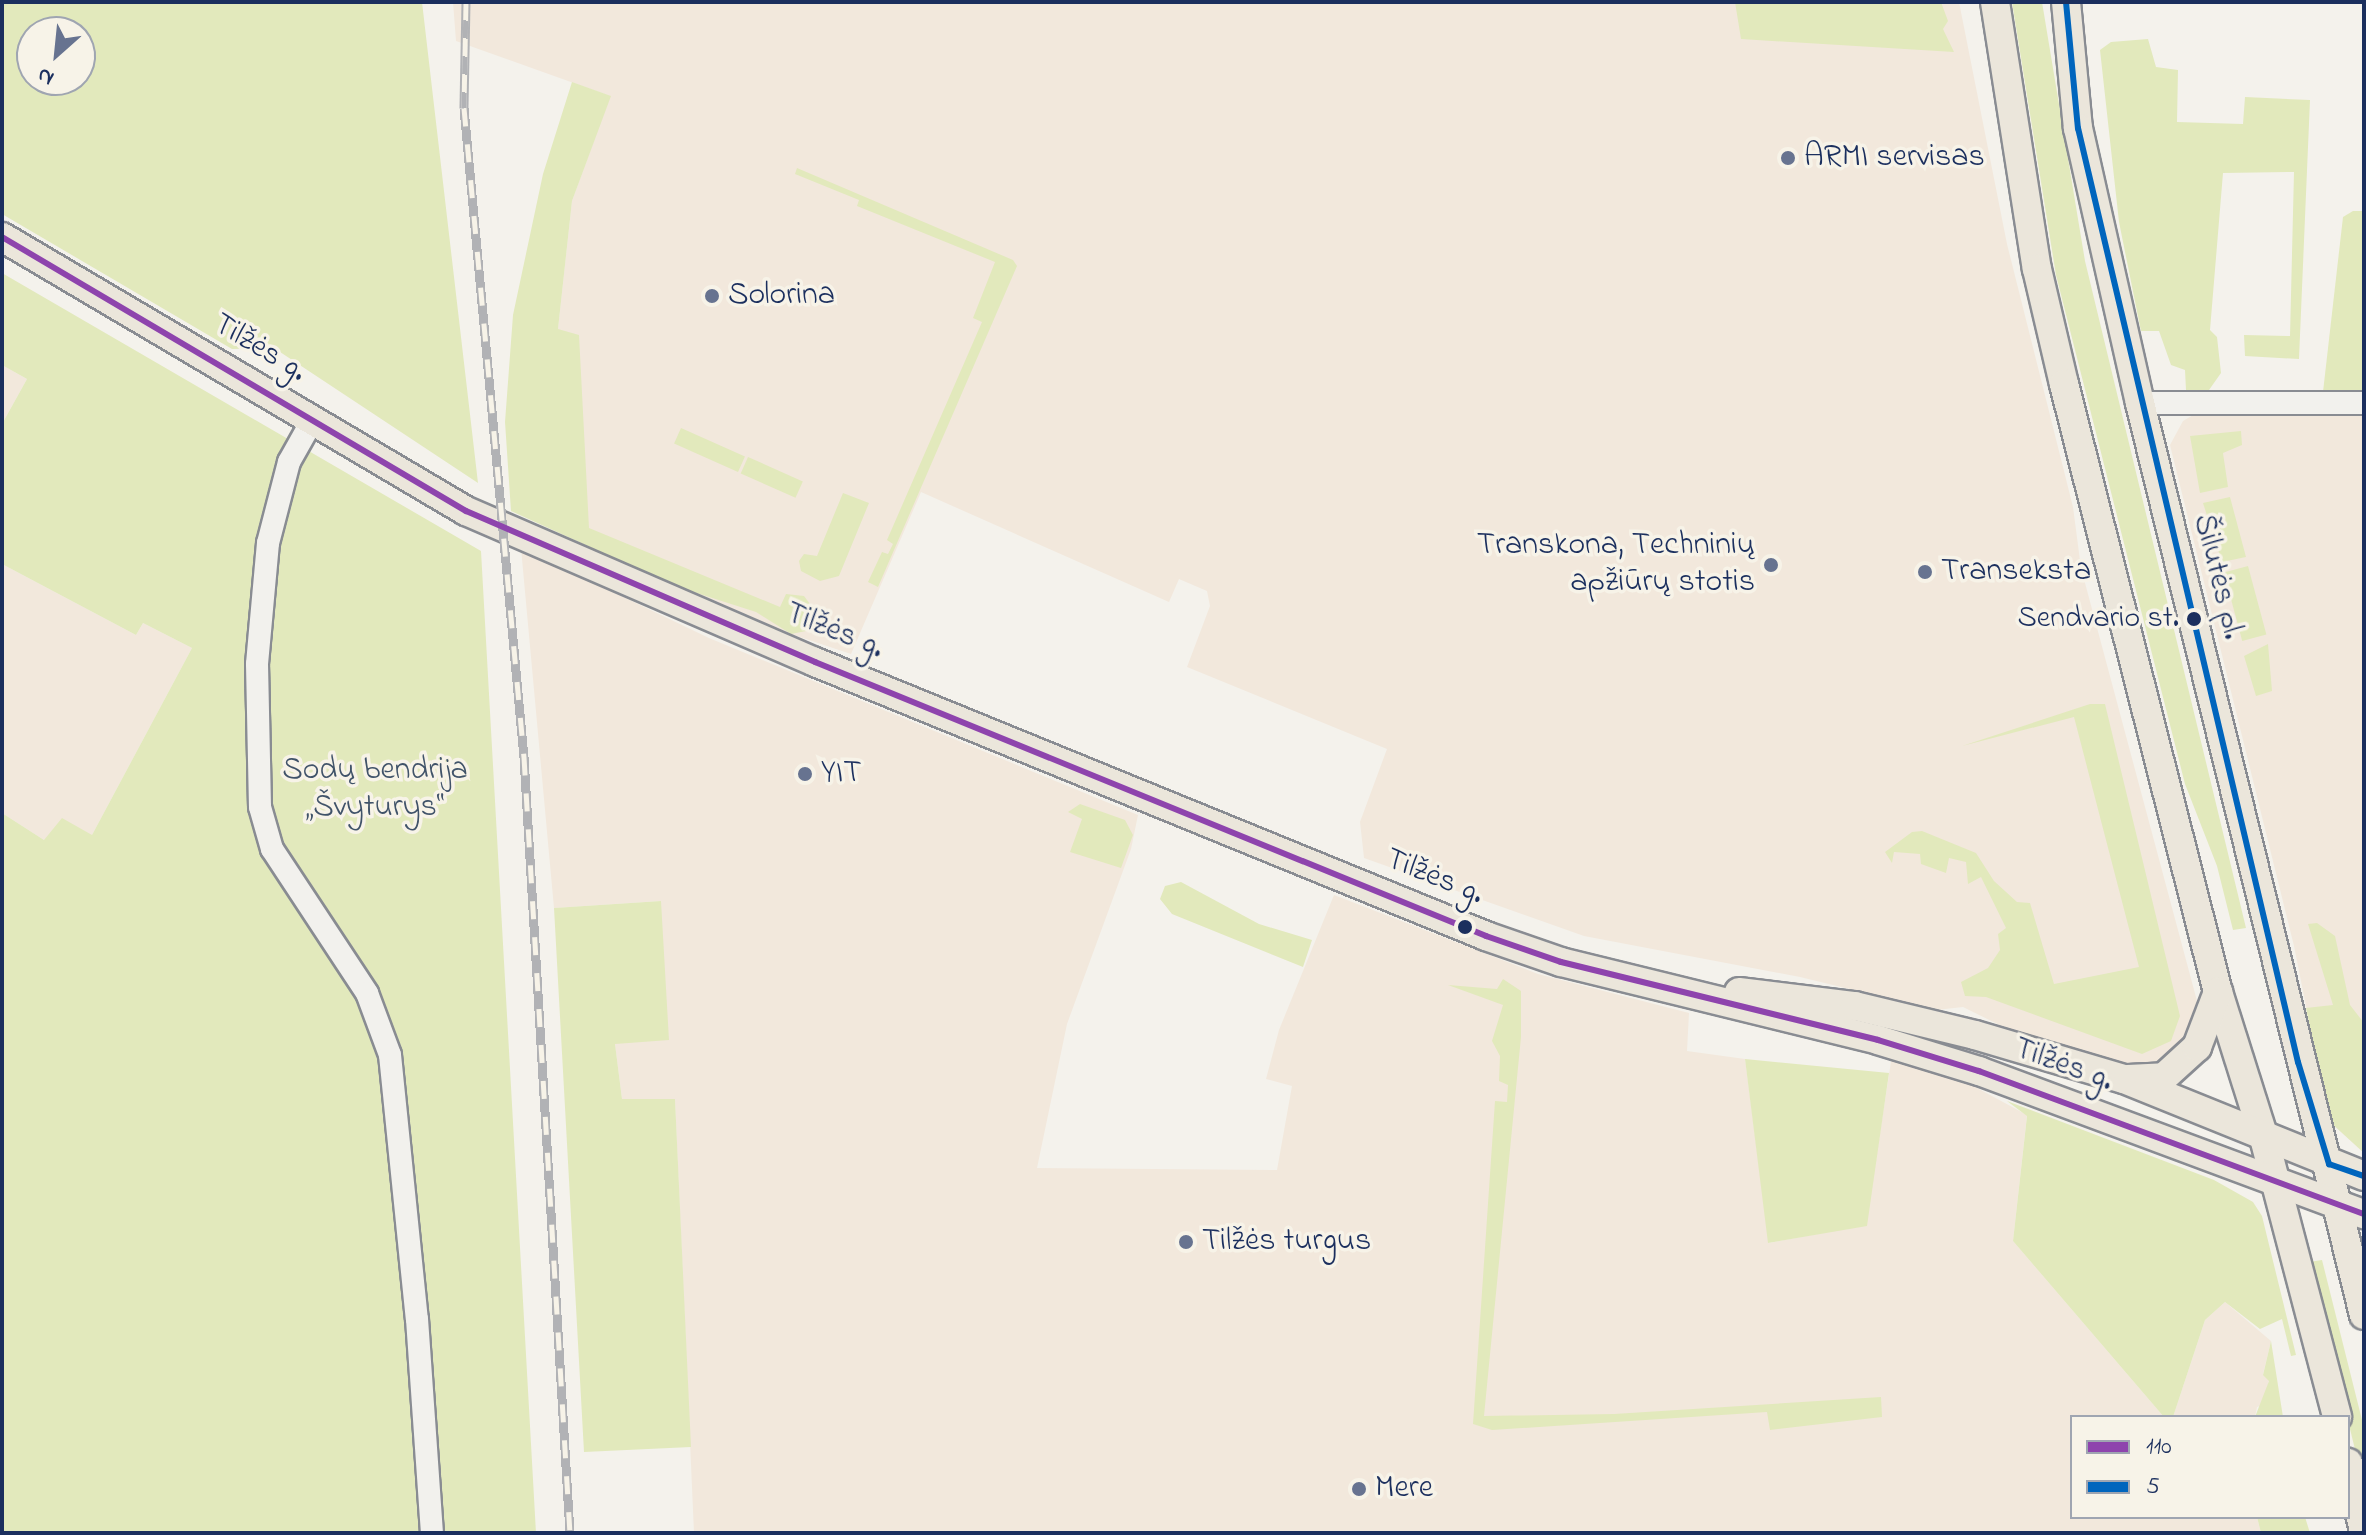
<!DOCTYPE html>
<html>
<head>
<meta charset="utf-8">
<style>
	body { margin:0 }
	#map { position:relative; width:2366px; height:1535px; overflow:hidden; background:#f4f2ec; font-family:"Indie Flower",sans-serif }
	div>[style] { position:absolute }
	.built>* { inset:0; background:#f2e8dc }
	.green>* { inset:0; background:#e2e9bc; transform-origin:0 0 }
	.roads { filter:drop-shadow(2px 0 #898c92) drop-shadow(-2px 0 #898c92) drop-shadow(0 2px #898c92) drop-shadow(0 -2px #898c92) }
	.minor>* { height:22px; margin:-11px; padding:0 11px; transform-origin:11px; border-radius:11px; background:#f2f1ed }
	.major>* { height:28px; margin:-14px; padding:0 14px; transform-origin:14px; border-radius:14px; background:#ebe6db }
	.rail>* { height:9px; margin-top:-4.5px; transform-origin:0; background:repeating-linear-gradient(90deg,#f7f3e8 0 18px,#b1b2b5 0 36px); box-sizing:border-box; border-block:2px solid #b1b2b5 }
	.bus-1>* { height:6px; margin:-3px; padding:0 3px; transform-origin:3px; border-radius:3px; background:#8e44ad }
	.bus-2>* { height:6px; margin:-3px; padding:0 3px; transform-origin:3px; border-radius:3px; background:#0065bd }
	.dots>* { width:22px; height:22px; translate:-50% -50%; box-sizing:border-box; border:4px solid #f7f3e8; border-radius:50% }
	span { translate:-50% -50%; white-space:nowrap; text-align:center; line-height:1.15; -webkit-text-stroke:7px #f7f3e8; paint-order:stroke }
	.bus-label { font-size:30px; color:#1b2f5e }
	.right { translate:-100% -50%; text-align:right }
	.poi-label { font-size:32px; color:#1b2f5e }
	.left { translate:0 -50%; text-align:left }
	.street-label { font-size:32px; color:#1b2f5e }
	.park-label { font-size:32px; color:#405369 }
	.frame { position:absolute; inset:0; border:4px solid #1b2f5e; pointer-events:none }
	.legend { position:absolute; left:2070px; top:1415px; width:280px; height:104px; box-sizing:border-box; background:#f7f3e8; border:2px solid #9fa5b1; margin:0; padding:10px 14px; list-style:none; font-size:24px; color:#1b2f5e }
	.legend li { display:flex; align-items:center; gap:16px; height:40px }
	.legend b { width:40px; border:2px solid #9fa5b1 }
	.north { position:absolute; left:16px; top:16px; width:80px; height:80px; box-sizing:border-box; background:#f7f3e8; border:2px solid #9fa5b1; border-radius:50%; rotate:207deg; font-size:22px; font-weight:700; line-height:32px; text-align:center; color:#1b2f5e }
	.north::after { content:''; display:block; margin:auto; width:28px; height:36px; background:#677390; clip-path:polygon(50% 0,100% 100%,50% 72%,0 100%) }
</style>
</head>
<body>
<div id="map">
	<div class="built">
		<div style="clip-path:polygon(453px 2px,1959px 2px,2007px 244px,2073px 507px,2081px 568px,2197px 1001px,2187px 1050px,2143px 1073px,2034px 1042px,1963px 1007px,1936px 1010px,1800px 977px,1584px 936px,1364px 858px,1360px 822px,1387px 749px,1187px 667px,1210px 606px,1207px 591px,1179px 579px,1169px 602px,921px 492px,851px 654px,791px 634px,586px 545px,558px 329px,572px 201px,610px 96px,456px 41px)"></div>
		<div style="clip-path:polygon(2px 365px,27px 379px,2px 424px)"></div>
		<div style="clip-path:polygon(2200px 411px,2364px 413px,2364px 1153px,2329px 1121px,2294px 946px,2170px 445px,2183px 421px)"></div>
		<div style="clip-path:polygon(521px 548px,709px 638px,1138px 815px,1131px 849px,1067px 1024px,1037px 1168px,1277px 1170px,1292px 1086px,1266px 1079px,1279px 1030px,1334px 895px,1538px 974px,1689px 1013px,1687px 1051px,1745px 1059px,1769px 1243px,1866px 1225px,1892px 1055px,1942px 1069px,2027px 1115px,2013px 1241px,2164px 1417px,2072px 1417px,2072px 1517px,2257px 1517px,2261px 1533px,694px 1533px,675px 1099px,622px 1099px,615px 1044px,660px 901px,554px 908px)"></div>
		<div style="clip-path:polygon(2px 564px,136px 635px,143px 623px,192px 648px,92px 835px,44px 840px,2px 813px)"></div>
		<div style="clip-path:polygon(2225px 1302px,2271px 1341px,2263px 1374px,2269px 1380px,2263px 1405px,2257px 1407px,2255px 1417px,2173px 1417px,2205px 1320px)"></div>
	</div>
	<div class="green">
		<div style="clip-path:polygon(evenodd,2px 2px,422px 2px,478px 483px,274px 348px,232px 349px,2px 214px,2px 2px,32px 32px,80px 32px,80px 80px,32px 80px,32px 32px)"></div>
		<div style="clip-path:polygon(1735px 2px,1941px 2px,1948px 21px,1943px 29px,1954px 52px,1741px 39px)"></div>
		<div style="clip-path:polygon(2012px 2px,2042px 2px,2085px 261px,2246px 928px,2233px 930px,2217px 866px,2185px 784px,2056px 275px)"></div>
		<div style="clip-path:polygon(2148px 39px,2156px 67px,2178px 70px,2177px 122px,2243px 124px,2245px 97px,2310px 100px,2299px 359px,2245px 356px,2244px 335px,2290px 336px,2294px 172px,2223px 173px,2210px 330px,2217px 337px,2221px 373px,2209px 390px,2186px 390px,2185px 370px,2171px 365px,2159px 331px,2141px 331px,2119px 222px,2100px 50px,2111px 42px)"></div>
		<div style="clip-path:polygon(572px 82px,611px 96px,572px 201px,558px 329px,579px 335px,589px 528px,780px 607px,786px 594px,804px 596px,816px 612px,806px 631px,791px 634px,756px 612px,678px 587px,511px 511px,505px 422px,513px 315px,543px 174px)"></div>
		<div style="clip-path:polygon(797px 168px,1013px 260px,1017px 266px,878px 587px,868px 582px,882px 552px,888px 554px,893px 544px,887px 540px,982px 322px,973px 318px,995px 262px,857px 206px,859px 200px,795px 174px)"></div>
		<div style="clip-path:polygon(2353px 211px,2364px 211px,2364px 392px,2323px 392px,2343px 217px)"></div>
		<div style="clip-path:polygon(2px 273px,481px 551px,536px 1533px,2px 1533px,2px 813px,44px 840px,62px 818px,92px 835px,192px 648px,143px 623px,136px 635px,2px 564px,2px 424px,27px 379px,2px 365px)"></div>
		<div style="left:681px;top:428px;width:70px;height:17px;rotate:24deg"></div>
		<div style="clip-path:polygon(2241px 431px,2242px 445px,2223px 453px,2228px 487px,2200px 493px,2190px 436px)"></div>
		<div style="left:748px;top:457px;width:60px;height:18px;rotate:24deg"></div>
		<div style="clip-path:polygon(843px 493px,869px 503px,839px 576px,820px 581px,801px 571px,799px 561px,804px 554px,817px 556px)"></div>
		<div style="clip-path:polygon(2230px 497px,2246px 557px,2222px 562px,2203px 503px)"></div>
		<div style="left:2248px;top:566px;width:71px;height:25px;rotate:75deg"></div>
		<div style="clip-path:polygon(2268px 644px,2272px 691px,2256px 696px,2244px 656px)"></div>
		<div style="clip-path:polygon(2090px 704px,2105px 704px,2180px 1016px,2171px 1041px,2142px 1054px,1986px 997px,1965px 996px,1961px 982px,1988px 968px,2000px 950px,1998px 934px,2006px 928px,1981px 877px,1968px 884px,1966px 862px,1949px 858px,1946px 873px,1921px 864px,1920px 854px,1894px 852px,1892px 863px,1885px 852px,1912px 832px,1922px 831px,1976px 853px,1994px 881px,2017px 902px,2030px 903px,2054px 984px,2139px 967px,2074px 717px,1962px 746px)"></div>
		<div style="clip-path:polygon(1080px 804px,1125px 820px,1133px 835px,1121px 868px,1070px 852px,1082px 819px,1068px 812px)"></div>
		<div style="clip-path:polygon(1181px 882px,1259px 924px,1312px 940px,1303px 967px,1172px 914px,1160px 899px,1165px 886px)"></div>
		<div style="clip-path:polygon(661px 901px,669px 1040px,615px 1044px,622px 1099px,675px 1099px,691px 1447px,584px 1452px,554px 908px)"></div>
		<div style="clip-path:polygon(2317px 923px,2335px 936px,2350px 1005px,2364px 1023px,2364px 1153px,2329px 1121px,2306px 1008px,2333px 1005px,2308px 924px)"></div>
		<div style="clip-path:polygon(1503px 979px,1521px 991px,1521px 1037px,1484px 1416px,1614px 1414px,1881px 1397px,1882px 1417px,1770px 1430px,1767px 1412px,1492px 1430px,1473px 1424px,1495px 1101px,1507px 1102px,1508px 1085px,1499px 1081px,1500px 1056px,1492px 1041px,1503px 1005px,1448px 985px,1497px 989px)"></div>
		<div style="clip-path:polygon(1745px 1059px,1889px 1073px,1867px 1226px,1768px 1243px)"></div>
		<div style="clip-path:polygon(2007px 1101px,2214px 1180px,2253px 1202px,2262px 1216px,2296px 1355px,2291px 1356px,2282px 1319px,2260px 1329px,2225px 1302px,2205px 1320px,2173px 1417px,2164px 1417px,2013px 1241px,2027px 1116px)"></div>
		<div style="clip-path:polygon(2322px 1260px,2364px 1428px,2364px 1486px,2309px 1262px)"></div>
		<div style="clip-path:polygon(2271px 1341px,2283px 1417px,2255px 1417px,2269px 1381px,2263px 1375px)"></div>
		<div style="clip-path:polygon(2257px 1517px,2305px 1517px,2310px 1533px,2261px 1533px)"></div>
	</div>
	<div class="roads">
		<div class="minor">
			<div style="left:2140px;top:403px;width:224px"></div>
			<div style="left:312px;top:421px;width:47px;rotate:119.3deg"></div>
			<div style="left:289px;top:462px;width:84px;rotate:104.5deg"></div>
			<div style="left:268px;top:543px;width:121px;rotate:95.2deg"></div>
			<div style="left:257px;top:664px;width:143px;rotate:88.8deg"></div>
			<div style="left:260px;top:807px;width:44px;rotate:74.1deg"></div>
			<div style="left:272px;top:849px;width:173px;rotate:56.6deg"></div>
			<div style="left:367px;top:993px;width:66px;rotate:69.6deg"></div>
			<div style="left:390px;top:1055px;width:265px;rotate:84.2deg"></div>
			<div style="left:417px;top:1319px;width:215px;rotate:86deg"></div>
		</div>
		<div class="major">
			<div style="left:1995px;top:2px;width:270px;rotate:81.1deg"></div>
			<div style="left:2037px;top:269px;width:118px;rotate:76.8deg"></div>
			<div style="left:2064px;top:384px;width:627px;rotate:75.79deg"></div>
			<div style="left:2218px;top:992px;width:153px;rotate:72.5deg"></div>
			<div style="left:2264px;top:1138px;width:288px;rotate:75.3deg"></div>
			<div style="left:2066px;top:2px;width:127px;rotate:84.6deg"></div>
			<div style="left:2078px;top:128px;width:282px;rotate:77.3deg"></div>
			<div style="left:2140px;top:403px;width:939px;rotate:76.2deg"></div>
			<div style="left:2px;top:237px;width:539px;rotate:30.56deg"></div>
			<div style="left:466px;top:511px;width:380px;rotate:23.4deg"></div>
			<div style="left:815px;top:662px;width:725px;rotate:22.21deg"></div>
			<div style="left:1486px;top:936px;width:79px;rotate:19.1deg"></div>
			<div style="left:1561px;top:962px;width:326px;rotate:13.8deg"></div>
			<div style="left:1878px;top:1040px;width:106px;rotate:17.1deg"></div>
			<div style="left:1979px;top:1071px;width:411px;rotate:20.4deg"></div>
			<div style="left:1739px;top:992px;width:117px;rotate:6.9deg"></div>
			<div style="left:1855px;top:1006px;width:123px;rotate:13.6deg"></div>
			<div style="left:1975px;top:1035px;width:155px;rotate:16.5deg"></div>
			<div style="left:2124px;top:1079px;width:259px;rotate:22deg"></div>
			<div style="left:2128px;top:1079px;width:36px;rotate:-3deg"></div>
			<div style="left:2164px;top:1077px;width:45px;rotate:-42.3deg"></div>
			<div style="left:2197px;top:1047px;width:59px;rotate:-69.1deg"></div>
			<div style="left:2348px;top:1463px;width:70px;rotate:76.8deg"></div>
		</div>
	</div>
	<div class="rail">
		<div style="left:466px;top:2px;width:106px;rotate:91.1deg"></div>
		<div style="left:464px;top:108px;width:652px;rotate:84.72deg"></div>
		<div style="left:524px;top:757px;width:777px;rotate:86.61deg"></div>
	</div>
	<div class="bus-1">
		<div style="left:2px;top:237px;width:539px;rotate:30.56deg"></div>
		<div style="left:466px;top:511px;width:380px;rotate:23.4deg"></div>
		<div style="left:815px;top:662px;width:725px;rotate:22.21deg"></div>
		<div style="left:1486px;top:936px;width:79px;rotate:19.1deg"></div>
		<div style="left:1561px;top:962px;width:326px;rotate:13.8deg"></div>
		<div style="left:1878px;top:1040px;width:106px;rotate:17.1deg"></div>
		<div style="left:1979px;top:1071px;width:411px;rotate:20.4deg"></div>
	</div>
	<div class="bus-2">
		<div style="left:2066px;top:2px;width:127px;rotate:84.6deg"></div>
		<div style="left:2078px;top:128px;width:960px;rotate:76.75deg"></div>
		<div style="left:2298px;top:1062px;width:107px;rotate:73.1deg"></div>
		<div style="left:2329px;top:1164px;width:37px;rotate:19deg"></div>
	</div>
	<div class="dots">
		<div style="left:1788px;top:158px;background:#677390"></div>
		<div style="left:712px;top:296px;background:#677390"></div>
		<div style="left:1771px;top:565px;background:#677390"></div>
		<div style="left:1925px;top:572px;background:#677390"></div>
		<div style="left:2194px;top:619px;background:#1b2f5e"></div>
		<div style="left:805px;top:774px;background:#677390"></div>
		<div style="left:1465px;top:927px;background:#1b2f5e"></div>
		<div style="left:1186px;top:1242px;background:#677390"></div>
		<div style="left:1359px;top:1489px;background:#677390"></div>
	</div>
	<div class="bus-label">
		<span class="right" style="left:2179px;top:619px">Sendvario st.</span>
	</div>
	<div class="poi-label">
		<span class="left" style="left:1804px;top:158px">ARMI servisas</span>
		<span class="left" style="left:728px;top:296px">Solorina</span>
		<span class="right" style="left:1755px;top:565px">Transkona, Techninių<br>apžiūrų stotis</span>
		<span class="left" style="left:1941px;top:572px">Transeksta</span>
		<span class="left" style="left:821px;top:774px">YIT</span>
		<span class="left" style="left:1202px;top:1242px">Tilžės turgus</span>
		<span class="left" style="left:1375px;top:1489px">Mere</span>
	</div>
	<div class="street-label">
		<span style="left:259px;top:349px;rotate:31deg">Tilžės g.</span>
		<span style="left:2217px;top:577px;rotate:76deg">Šilutės pl.</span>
		<span style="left:834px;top:632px;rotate:22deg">Tilžės g.</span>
		<span style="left:1434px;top:878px;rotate:22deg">Tilžės g.</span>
		<span style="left:2063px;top:1066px;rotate:20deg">Tilžės g.</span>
	</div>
	<div class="park-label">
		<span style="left:375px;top:790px">Sodų bendrija<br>„Švyturys“</span>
	</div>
	<div class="frame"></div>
	<ul class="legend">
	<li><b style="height:10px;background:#8e44ad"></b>110</li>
	<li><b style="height:10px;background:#0065bd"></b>5</li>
	</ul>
	<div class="north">N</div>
</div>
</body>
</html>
